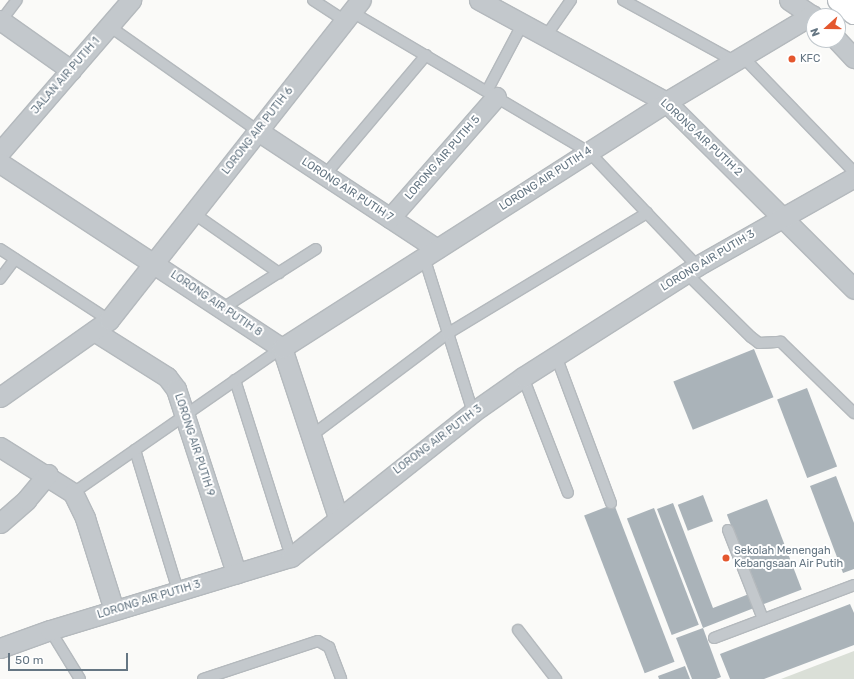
<!DOCTYPE html>
<html>
<head>
<meta charset="utf-8">
<style>
	body { margin:0 }
	#map { position:relative; width:854px; height:679px; overflow:hidden; background:#fafaf8; font-family:Rubik,sans-serif }
	div>[style] { position:absolute }
	.green>* { inset:0; background:#dadfd7 }
	.building>* { inset:0; background:#aab3b9; transform-origin:0 0 }
	.roads { filter:drop-shadow(1px 0 #b4b9bd) drop-shadow(-1px 0 #b4b9bd) drop-shadow(0 1px #b4b9bd) drop-shadow(0 -1px #b4b9bd) }
	.service>* { height:10px; margin:-5px; padding:0 5px; transform-origin:5px; border-radius:5px; background:#c3c8cc }
	.minor>* { height:19px; margin:-9.5px; padding:0 9.5px; transform-origin:9.5px; border-radius:9.5px; background:#c3c8cc }
	.trunk>* { height:22px; margin:-11px; padding:0 11px; transform-origin:11px; border-radius:11px; background:#fff }
	.dots>* { width:11px; height:11px; translate:-50% -50%; box-sizing:border-box; border:2px solid #fff; border-radius:50% }
	span { translate:-50% -50%; white-space:nowrap; text-align:center; line-height:1.15; -webkit-text-stroke:4px #fff; paint-order:stroke }
	.poi-label { font-size:11px; color:#657683 }
	.left { translate:0 -50%; text-align:left }
	.street-label { font-size:11px; color:#657683 }
	.north { position:absolute; left:806px; top:8px; width:40px; height:40px; box-sizing:border-box; background:#fff; border:1px solid #c1c8cd; border-radius:50%; rotate:249deg; font-size:11px; font-weight:700; line-height:16px; text-align:center; color:#657683 }
	.north::after { content:''; display:block; margin:auto; width:14px; height:18px; background:#e4572e; clip-path:polygon(50% 0,100% 100%,50% 72%,0 100%) }
	.scale { position:absolute; left:8px; top:653px; width:120px; height:18px; box-sizing:border-box; border:2px solid #657683; border-top:0; padding-left:5px; font-size:12px; line-height:14px; white-space:nowrap; color:#657683; -webkit-text-stroke:3px #fff; paint-order:stroke }
</style>
</head>
<body>
<div id="map">
	<div class="green">
		<div style="clip-path:polygon(854px 651px,854px 679px,781px 679px)"></div>
	</div>
	<div class="building">
		<div style="left:754px;top:349px;width:52px;height:87px;rotate:68deg"></div>
		<div style="left:807px;top:388px;width:84px;height:32px;rotate:69deg"></div>
		<div style="clip-path:polygon(836px 476px,854px 523px,854px 569px,843px 573px,810px 486px)"></div>
		<div style="left:703px;top:495px;width:28px;height:27px;rotate:69deg"></div>
		<div style="left:767px;top:499px;width:97px;height:43px;rotate:69deg"></div>
		<div style="clip-path:polygon(673px 503px,713px 608px,749px 594px,754px 608px,703px 628px,657px 509px)"></div>
		<div style="left:614px;top:504px;width:169px;height:32px;rotate:69deg"></div>
		<div style="left:654px;top:508px;width:125px;height:29px;rotate:69deg"></div>
		<div style="clip-path:polygon(850px 604px,854px 613px,854px 645px,764px 679px,730px 679px,720px 654px)"></div>
		<div style="clip-path:polygon(703px 628px,721px 677px,716px 679px,692px 679px,676px 638px)"></div>
		<div style="clip-path:polygon(685px 666px,690px 679px,659px 679px,658px 676px)"></div>
	</div>
	<div class="roads">
		<div class="service">
			<div style="left:313px;top:0;width:38px;rotate:33deg"></div>
			<div style="left:623px;top:0;width:127px;rotate:28.8deg"></div>
			<div style="left:352px;top:12px;width:275px;rotate:30.6deg"></div>
			<div style="left:589px;top:152px;width:157px;rotate:46.5deg"></div>
			<div style="left:1px;top:21px;width:26px;rotate:-53deg"></div>
			<div style="left:109px;top:26px;width:182px;rotate:35.2deg"></div>
			<div style="left:546px;top:36px;width:44px;rotate:-55.2deg"></div>
			<div style="left:742px;top:56px;width:161px;rotate:46deg"></div>
			<div style="left:487px;top:91px;width:77px;rotate:-62.1deg"></div>
			<div style="left:325px;top:175px;width:157px;rotate:-49.9deg"></div>
			<div style="left:193px;top:213px;width:105px;rotate:34.9deg"></div>
			<div style="left:0;top:249px;width:130px;rotate:33.1deg"></div>
			<div style="left:424px;top:257px;width:163px;rotate:72.5deg"></div>
			<div style="left:686px;top:273px;width:91px;rotate:44.6deg"></div>
			<div style="left:751px;top:337px;width:10px;rotate:37deg"></div>
			<div style="left:759px;top:343px;width:22px;rotate:-3deg"></div>
			<div style="left:781px;top:342px;width:102px;rotate:44.2deg"></div>
			<div style="left:0;top:279px;width:25px;rotate:-53deg"></div>
			<div style="left:223px;top:308px;width:110px;rotate:-32.4deg"></div>
			<div style="left:556px;top:356px;width:157px;rotate:69.5deg"></div>
			<div style="left:523px;top:377px;width:124px;rotate:68.8deg"></div>
			<div style="left:235px;top:380px;width:186px;rotate:72.4deg"></div>
			<div style="left:311px;top:436px;width:170px;rotate:-36.9deg"></div>
			<div style="left:447px;top:334px;width:234px;rotate:-31.2deg"></div>
			<div style="left:135px;top:450px;width:147px;rotate:73deg"></div>
			<div style="left:73px;top:493px;width:254px;rotate:-34.8deg"></div>
			<div style="left:728px;top:530px;width:96px;rotate:68.5deg"></div>
			<div style="left:50px;top:630px;width:57px;rotate:58.5deg"></div>
			<div style="left:518px;top:630px;width:62px;rotate:52.2deg"></div>
			<div style="left:714px;top:638px;width:150px;rotate:-20.7deg"></div>
			<div style="left:203px;top:679px;width:121px;rotate:-18.3deg"></div>
			<div style="left:318px;top:641px;width:13px;rotate:29deg"></div>
			<div style="left:329px;top:647px;width:34px;rotate:69deg"></div>
		</div>
		<div class="minor">
			<div style="left:479px;top:0;width:213px;rotate:28.6deg"></div>
			<div style="left:666px;top:102px;width:265px;rotate:44.8deg"></div>
			<div style="left:789px;top:0;width:30px;rotate:34deg"></div>
			<div style="left:0;top:20px;width:87px;rotate:35.2deg"></div>
			<div style="left:837px;top:40px;width:25px;rotate:47deg"></div>
			<div style="left:258px;top:131px;width:214px;rotate:33.4deg"></div>
			<div style="left:0;top:152px;width:201px;rotate:-49.2deg"></div>
			<div style="left:0;top:163px;width:337px;rotate:33.3deg"></div>
			<div style="left:282px;top:348px;width:178px;rotate:71.7deg"></div>
			<div style="left:390px;top:218px;width:161px;rotate:-48.8deg"></div>
			<div style="left:94px;top:331px;width:86px;rotate:32.2deg"></div>
			<div style="left:167px;top:377px;width:15px;rotate:53deg"></div>
			<div style="left:176px;top:389px;width:194px;rotate:71.9deg"></div>
			<div style="left:282px;top:348px;width:456px;rotate:-32.6deg"></div>
			<div style="left:666px;top:102px;width:170px;rotate:-30.8deg"></div>
			<div style="left:0;top:397px;width:133px;rotate:-35.2deg"></div>
			<div style="left:109px;top:320px;width:407px;rotate:-51.8deg"></div>
			<div style="left:0;top:447px;width:86px;rotate:32.2deg"></div>
			<div style="left:73px;top:493px;width:28px;rotate:64deg"></div>
			<div style="left:85px;top:518px;width:96px;rotate:72.5deg"></div>
			<div style="left:0;top:523px;width:35px;rotate:-41deg"></div>
			<div style="left:26px;top:500px;width:34px;rotate:-50deg"></div>
			<div style="left:0;top:648px;width:53px;rotate:-19.8deg"></div>
			<div style="left:50px;top:630px;width:252px;rotate:-16.9deg"></div>
			<div style="left:291px;top:557px;width:233px;rotate:-38.5deg"></div>
			<div style="left:473px;top:412px;width:61px;rotate:-35deg"></div>
			<div style="left:523px;top:377px;width:206px;rotate:-32.5deg"></div>
			<div style="left:697px;top:266px;width:180px;rotate:-29.5deg"></div>
		</div>
		<div class="trunk">
			<div style="left:839px;top:0;width:20px;rotate:41deg"></div>
		</div>
	</div>
	<div class="dots">
		<div style="left:792px;top:59px;background:#e4572e"></div>
		<div style="left:726px;top:558px;background:#e4572e"></div>
	</div>
	<div class="poi-label">
		<span class="left" style="left:800px;top:59px">KFC</span>
		<span class="left" style="left:734px;top:558px">Sekolah Menengah<br>Kebangsaan Air Putih</span>
	</div>
	<div class="street-label">
		<span style="left:66px;top:76px;rotate:-49deg">JALAN AIR PUTIH 1</span>
		<span style="left:258px;top:131px;rotate:-52deg">LORONG AIR PUTIH 6</span>
		<span style="left:701px;top:138px;rotate:43deg">LORONG AIR PUTIH 2</span>
		<span style="left:443px;top:158px;rotate:-49deg">LORONG AIR PUTIH 5</span>
		<span style="left:546px;top:179px;rotate:-33deg">LORONG AIR PUTIH 4</span>
		<span style="left:347px;top:190px;rotate:33deg">LORONG AIR PUTIH 7</span>
		<span style="left:708px;top:261px;rotate:-31deg">LORONG AIR PUTIH 3</span>
		<span style="left:216px;top:304px;rotate:34deg">LORONG AIR PUTIH 8</span>
		<span style="left:438px;top:440px;rotate:-37deg">LORONG AIR PUTIH 3</span>
		<span style="left:194px;top:445px;rotate:72deg">LORONG AIR PUTIH 9</span>
		<span style="left:149px;top:600px;rotate:-17deg">LORONG AIR PUTIH 3</span>
	</div>
	<div class="north">N</div>
	<div class="scale">50 m</div>
</div>
</body>
</html>
